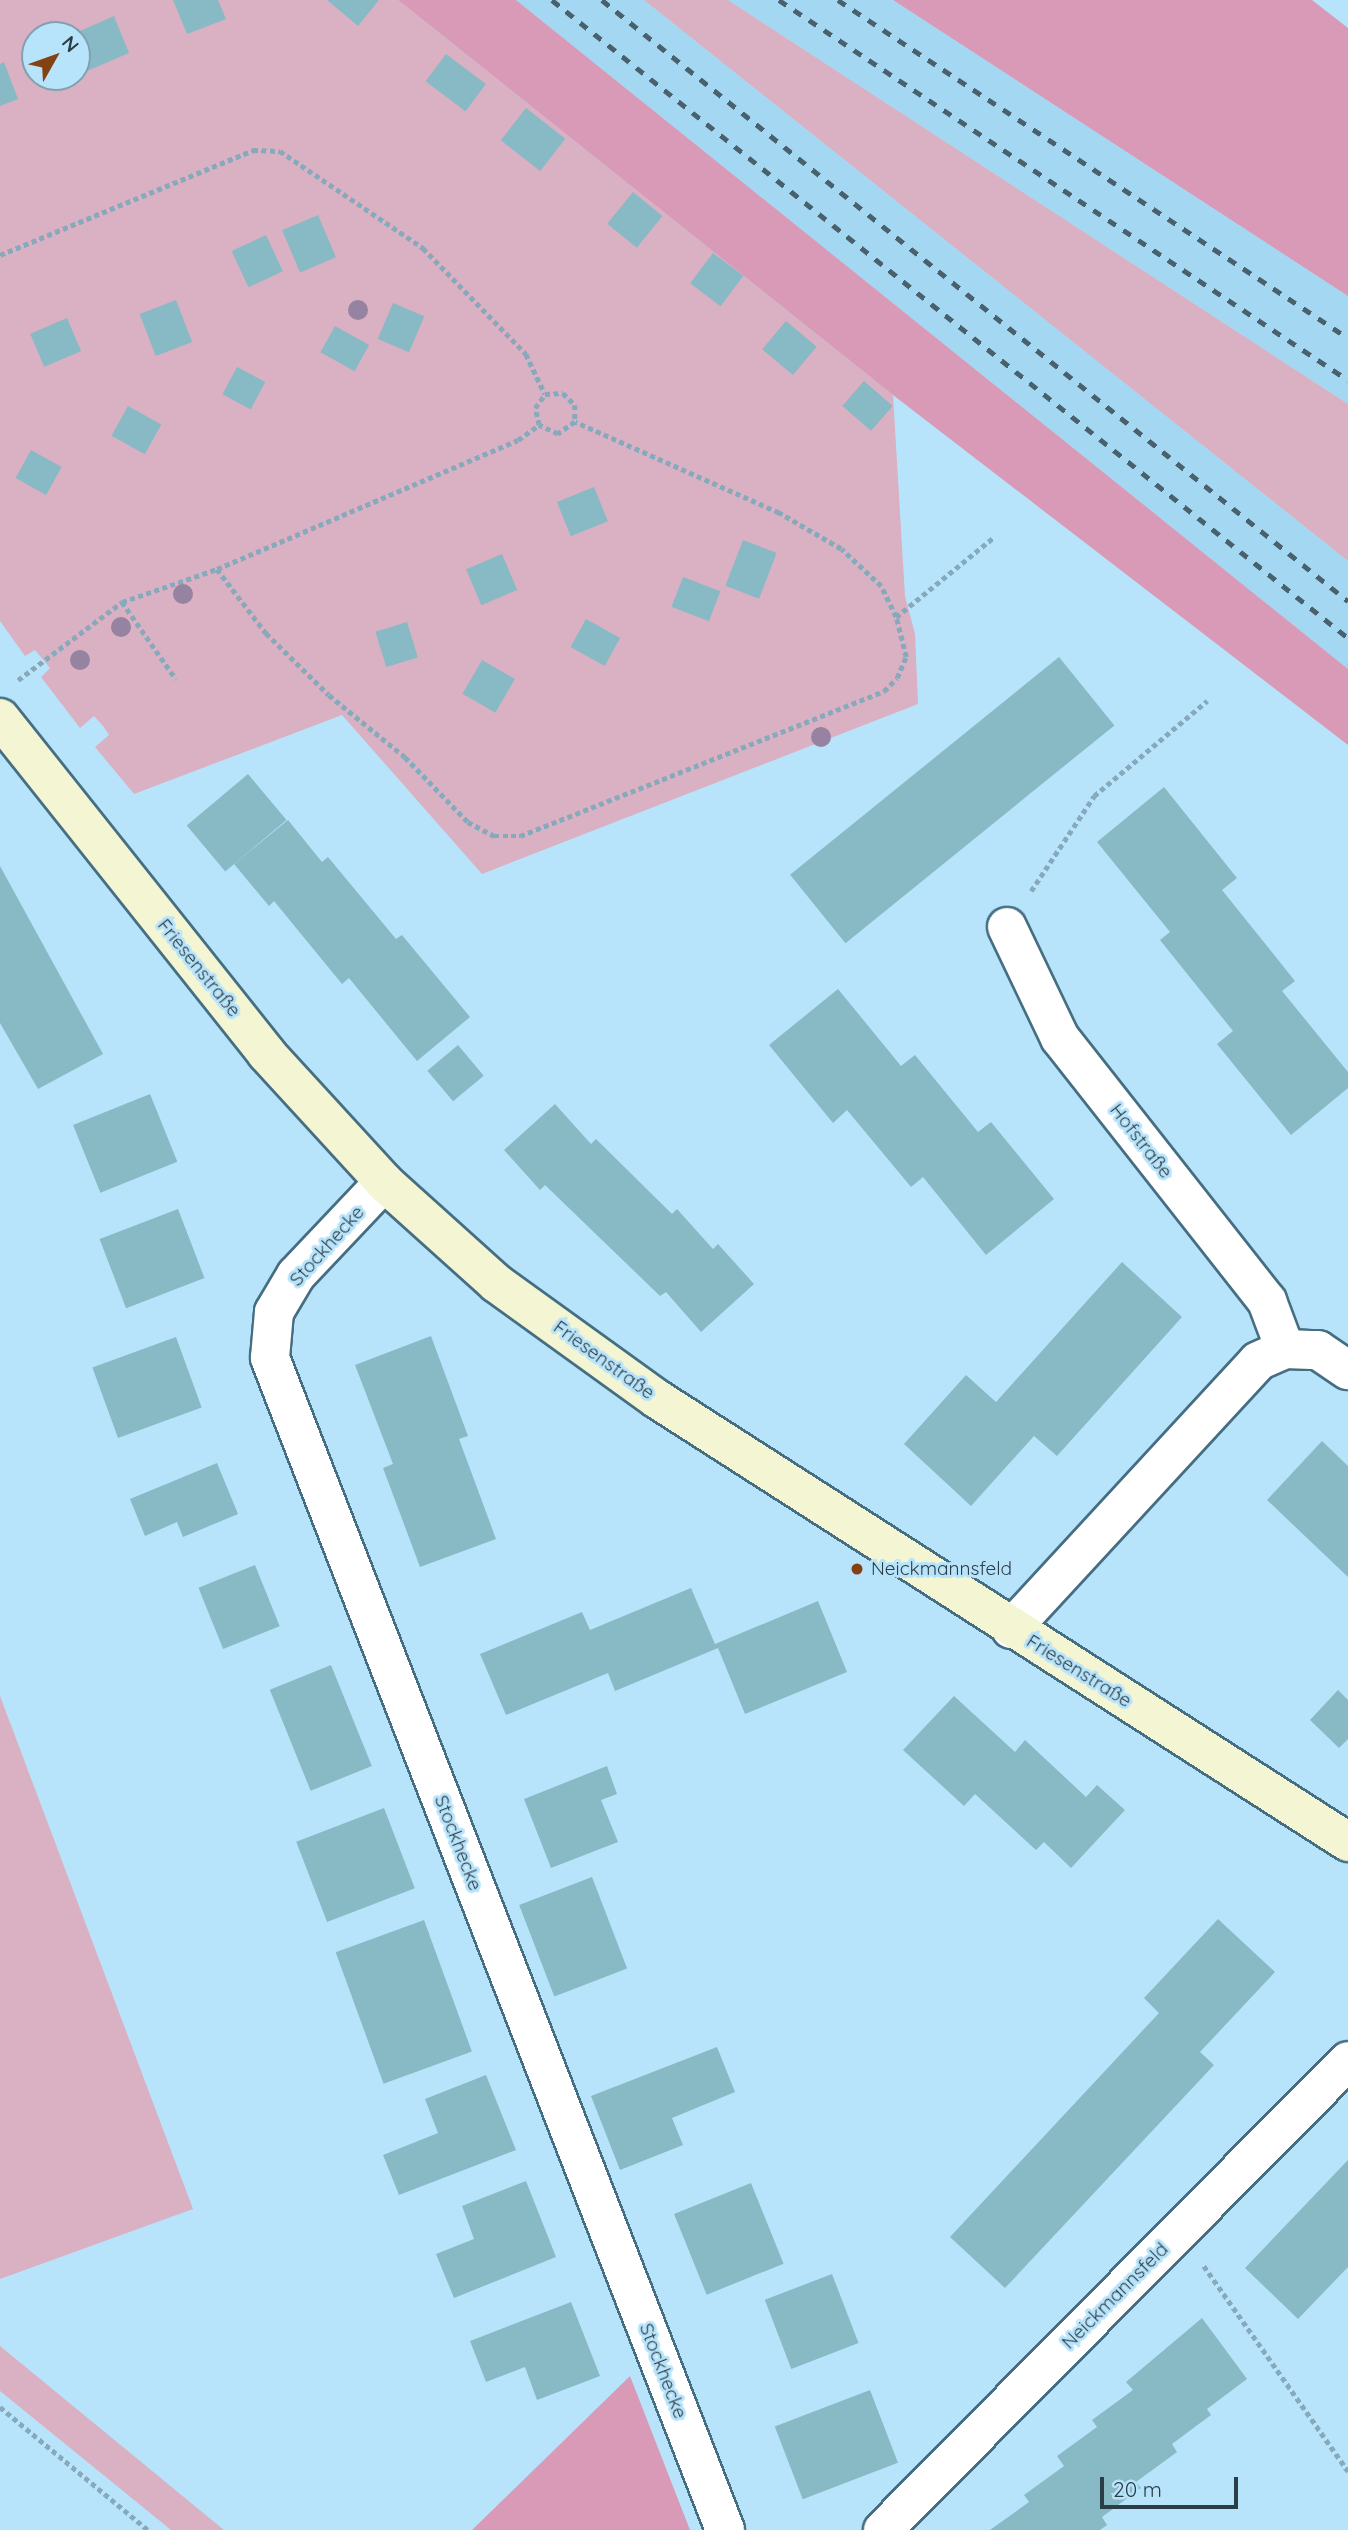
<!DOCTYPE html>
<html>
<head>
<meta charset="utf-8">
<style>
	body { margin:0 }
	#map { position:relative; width:1348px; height:2530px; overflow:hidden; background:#b8e4fb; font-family:Quicksand,sans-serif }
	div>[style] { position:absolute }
	.built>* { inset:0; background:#a4d8f2 }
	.green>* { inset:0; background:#dab0c3 }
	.forest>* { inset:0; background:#d99ab7 }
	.building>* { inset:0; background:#87bac4; transform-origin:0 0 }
	.path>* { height:4.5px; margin-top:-2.25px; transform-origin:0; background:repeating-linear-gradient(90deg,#86a9bb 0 5px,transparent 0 8.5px) }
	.roads { filter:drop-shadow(2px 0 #456e82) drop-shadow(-2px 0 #456e82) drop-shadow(0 2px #456e82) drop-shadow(0 -2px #456e82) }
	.street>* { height:38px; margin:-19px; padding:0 19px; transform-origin:19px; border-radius:19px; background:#fff }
	.secondary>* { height:38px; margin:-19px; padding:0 19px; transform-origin:19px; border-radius:19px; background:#f4f5d2 }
	.rail>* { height:5px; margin-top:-2.5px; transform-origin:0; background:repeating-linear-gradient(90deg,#49616d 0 9px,transparent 0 18px) }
	.trees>* { width:20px; height:20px; margin:-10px; border-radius:50%; background:#9682a1 }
	.dots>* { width:19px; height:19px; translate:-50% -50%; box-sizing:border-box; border:4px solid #b8e4fb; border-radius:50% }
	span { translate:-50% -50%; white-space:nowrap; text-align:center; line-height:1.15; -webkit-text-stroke:6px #b8e4fb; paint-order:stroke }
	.street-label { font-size:19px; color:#2b3d46 }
	.poi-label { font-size:19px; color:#2b3d46 }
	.left { translate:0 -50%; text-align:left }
	.north { position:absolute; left:21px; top:21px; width:70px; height:70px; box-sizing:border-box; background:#b8e4fb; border:2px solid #80a1b3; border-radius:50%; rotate:50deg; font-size:19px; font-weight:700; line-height:28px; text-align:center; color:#2b3d46 }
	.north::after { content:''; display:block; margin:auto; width:24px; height:32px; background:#844113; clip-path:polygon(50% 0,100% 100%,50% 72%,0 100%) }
	.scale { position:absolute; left:1100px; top:2477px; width:138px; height:32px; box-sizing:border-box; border:4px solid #2b3d46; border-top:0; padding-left:9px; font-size:21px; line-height:24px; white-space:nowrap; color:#2b3d46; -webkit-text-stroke:5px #b8e4fb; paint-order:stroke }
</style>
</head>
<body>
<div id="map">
	<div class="built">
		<div style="clip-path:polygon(516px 0,644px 0,1348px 561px,1348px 669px)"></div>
		<div style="clip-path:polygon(728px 0,893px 0,1348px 296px,1348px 404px)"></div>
	</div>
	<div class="green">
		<div style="clip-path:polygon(evenodd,0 0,398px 0,893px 395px,905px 596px,915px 634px,918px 704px,482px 874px,342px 715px,134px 794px,95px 747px,109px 735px,103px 726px,94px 716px,80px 728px,41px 677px,50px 668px,35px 650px,25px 656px,0 621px,0 0,35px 35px,77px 35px,77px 77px,35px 77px,35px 35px)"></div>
		<div style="clip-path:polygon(644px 0,728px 0,1348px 404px,1348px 561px)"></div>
		<div style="clip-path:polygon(0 1696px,193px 2209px,0 2279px)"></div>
		<div style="clip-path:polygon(0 2346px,224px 2530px,171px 2530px,0 2391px)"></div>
	</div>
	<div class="forest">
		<div style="clip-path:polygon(398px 0,516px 0,1348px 669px,1348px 745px,893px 395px)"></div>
		<div style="clip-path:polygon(893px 0,1312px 0,1348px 28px,1348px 296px)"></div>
		<div style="clip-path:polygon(630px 2376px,690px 2530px,472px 2530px)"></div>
	</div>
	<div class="building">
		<div style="clip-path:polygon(173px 0,218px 0,226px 19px,187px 34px)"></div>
		<div style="clip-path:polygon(327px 0,379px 0,358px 26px)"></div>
		<div style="clip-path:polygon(114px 16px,129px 53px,87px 71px,77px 35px,71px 35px)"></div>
		<div style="left:446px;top:54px;width:50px;height:34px;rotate:37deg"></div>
		<div style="clip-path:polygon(4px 62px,18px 99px,0 106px,0 64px)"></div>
		<div style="left:526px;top:108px;width:50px;height:41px;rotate:38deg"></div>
		<div style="left:633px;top:192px;width:38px;height:41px;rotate:39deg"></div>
		<div style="left:318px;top:215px;width:46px;height:39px;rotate:67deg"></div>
		<div style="left:266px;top:235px;width:40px;height:38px;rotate:65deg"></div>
		<div style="left:713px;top:253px;width:38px;height:38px;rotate:37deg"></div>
		<div style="left:176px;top:300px;width:45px;height:39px;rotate:69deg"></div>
		<div style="left:393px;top:303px;width:34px;height:39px;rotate:23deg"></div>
		<div style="left:67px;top:318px;width:36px;height:40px;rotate:67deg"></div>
		<div style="left:786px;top:321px;width:40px;height:37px;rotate:40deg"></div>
		<div style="left:335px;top:326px;width:39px;height:30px;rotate:29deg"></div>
		<div style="left:237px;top:367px;width:32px;height:31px;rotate:28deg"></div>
		<div style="left:864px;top:381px;width:38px;height:33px;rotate:41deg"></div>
		<div style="left:128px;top:406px;width:38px;height:34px;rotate:29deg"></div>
		<div style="left:31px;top:450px;width:35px;height:32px;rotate:29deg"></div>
		<div style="left:594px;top:487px;width:37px;height:40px;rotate:68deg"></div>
		<div style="left:743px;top:540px;width:36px;height:49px;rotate:21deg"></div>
		<div style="left:502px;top:554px;width:39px;height:39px;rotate:67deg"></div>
		<div style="left:683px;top:577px;width:40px;height:32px;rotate:21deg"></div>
		<div style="left:586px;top:619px;width:39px;height:32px;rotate:29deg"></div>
		<div style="left:407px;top:622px;width:37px;height:33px;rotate:73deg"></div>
		<div style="left:1059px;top:657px;width:88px;height:346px;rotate:51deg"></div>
		<div style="left:482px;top:660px;width:38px;height:39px;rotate:30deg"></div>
		<div style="left:248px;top:774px;width:60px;height:80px;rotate:50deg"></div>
		<div style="clip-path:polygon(1164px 787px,1237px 878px,1222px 890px,1295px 981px,1282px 991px,1348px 1072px,1348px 1088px,1291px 1135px,1217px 1044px,1233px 1031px,1160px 940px,1170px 932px,1097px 842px)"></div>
		<div style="clip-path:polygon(288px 820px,322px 862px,328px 857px,396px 939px,402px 935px,470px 1017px,417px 1061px,349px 978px,342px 984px,274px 901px,269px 906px,234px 864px)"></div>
		<div style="clip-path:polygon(0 866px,103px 1054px,38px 1089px,0 1023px)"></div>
		<div style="clip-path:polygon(838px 989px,901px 1066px,915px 1055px,978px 1132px,991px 1122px,1054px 1199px,986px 1255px,923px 1177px,911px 1187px,847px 1110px,833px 1123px,769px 1045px)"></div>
		<div style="left:458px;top:1045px;width:40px;height:40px;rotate:50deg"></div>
		<div style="left:150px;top:1094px;width:73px;height:83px;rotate:68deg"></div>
		<div style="clip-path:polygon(555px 1104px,591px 1144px,596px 1139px,672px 1214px,677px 1209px,713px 1249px,718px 1244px,754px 1284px,701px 1332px,666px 1292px,660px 1296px,545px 1185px,540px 1190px,504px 1150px)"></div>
		<div style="left:178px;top:1209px;width:74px;height:84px;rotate:69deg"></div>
		<div style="clip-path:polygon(1122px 1262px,1182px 1317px,1057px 1456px,1034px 1436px,971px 1506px,904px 1444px,966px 1375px,996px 1402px)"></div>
		<div style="clip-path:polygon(431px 1336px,468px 1436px,459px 1439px,496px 1539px,420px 1567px,383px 1468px,393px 1464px,355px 1365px)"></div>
		<div style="left:176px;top:1337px;width:75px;height:89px;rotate:70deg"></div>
		<div style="clip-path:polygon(1322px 1441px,1348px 1466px,1348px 1577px,1267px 1500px)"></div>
		<div style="clip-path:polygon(217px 1463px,238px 1514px,183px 1537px,177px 1522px,145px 1536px,130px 1499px)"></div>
		<div style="left:255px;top:1565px;width:66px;height:61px;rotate:68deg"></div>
		<div style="clip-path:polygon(691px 1588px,715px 1644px,818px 1601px,847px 1672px,745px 1714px,718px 1648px,615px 1691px,608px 1673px,506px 1715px,480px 1654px,582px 1612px,590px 1630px)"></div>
		<div style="left:331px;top:1665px;width:109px;height:66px;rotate:68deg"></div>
		<div style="clip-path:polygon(1338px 1690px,1348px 1700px,1348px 1739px,1339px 1748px,1310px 1720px)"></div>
		<div style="clip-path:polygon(954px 1696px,1015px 1752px,1025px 1740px,1086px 1797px,1097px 1785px,1125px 1810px,1071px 1868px,1044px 1842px,1036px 1850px,975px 1794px,964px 1806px,903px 1750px)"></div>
		<div style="clip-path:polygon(607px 1766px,617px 1794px,601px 1800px,618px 1842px,551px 1868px,524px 1799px)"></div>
		<div style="left:384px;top:1808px;width:86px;height:94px;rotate:69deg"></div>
		<div style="left:592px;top:1877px;width:98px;height:78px;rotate:69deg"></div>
		<div style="clip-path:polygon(1218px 1919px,1275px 1972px,1200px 2052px,1214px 2065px,1005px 2288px,950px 2237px,1159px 2013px,1144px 1998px)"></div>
		<div style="left:424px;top:1920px;width:140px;height:94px;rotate:70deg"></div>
		<div style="clip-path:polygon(717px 2047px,735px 2092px,672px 2118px,683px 2145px,620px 2170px,591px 2096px)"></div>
		<div style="clip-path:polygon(486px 2075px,516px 2150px,399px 2195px,383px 2155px,438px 2133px,425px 2099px)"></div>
		<div style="clip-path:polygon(1348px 2160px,1348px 2267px,1298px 2319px,1245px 2268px)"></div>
		<div style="clip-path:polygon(526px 2181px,556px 2257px,454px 2298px,436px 2254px,474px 2239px,462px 2206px)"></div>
		<div style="left:751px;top:2183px;width:87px;height:83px;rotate:68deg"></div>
		<div style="left:832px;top:2274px;width:74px;height:72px;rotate:69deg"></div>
		<div style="clip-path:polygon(571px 2302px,600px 2376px,537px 2400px,525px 2367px,486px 2382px,470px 2341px)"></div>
		<div style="clip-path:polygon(1202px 2318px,1247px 2379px,1207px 2409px,1211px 2415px,1172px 2444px,1177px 2452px,1136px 2482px,1141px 2488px,1102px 2517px,1107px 2525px,1100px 2530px,990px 2530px,1029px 2502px,1024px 2495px,1064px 2466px,1057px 2456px,1097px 2427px,1092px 2420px,1133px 2390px,1126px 2382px)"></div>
		<div style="left:870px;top:2390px;width:78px;height:102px;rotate:69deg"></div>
	</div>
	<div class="path">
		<div style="left:0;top:255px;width:274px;rotate:-22.5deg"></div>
		<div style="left:253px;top:150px;width:27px;rotate:2deg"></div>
		<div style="left:280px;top:151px;width:173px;rotate:34.1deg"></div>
		<div style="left:423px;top:248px;width:148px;rotate:45.8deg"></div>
		<div style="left:526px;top:354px;width:44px;rotate:64.6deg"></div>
		<div style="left:563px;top:393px;width:17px;rotate:45deg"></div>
		<div style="left:575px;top:405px;width:17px;rotate:90deg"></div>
		<div style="left:575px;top:422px;width:21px;rotate:145deg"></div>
		<div style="left:558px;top:434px;width:21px;rotate:-155deg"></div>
		<div style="left:539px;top:425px;width:17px;rotate:-103deg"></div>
		<div style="left:535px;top:408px;width:17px;rotate:-54deg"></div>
		<div style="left:545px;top:394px;width:18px;rotate:-3deg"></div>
		<div style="left:217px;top:569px;width:81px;rotate:52.6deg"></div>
		<div style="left:266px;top:633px;width:88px;rotate:44.5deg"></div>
		<div style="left:329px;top:695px;width:98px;rotate:39.2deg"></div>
		<div style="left:405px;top:757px;width:91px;rotate:45.9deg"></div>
		<div style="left:468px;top:822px;width:30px;rotate:28deg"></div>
		<div style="left:494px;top:836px;width:26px"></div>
		<div style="left:520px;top:836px;width:392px;rotate:-21.7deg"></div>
		<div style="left:884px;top:691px;width:18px;rotate:-45deg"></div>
		<div style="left:897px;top:678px;width:23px;rotate:-67deg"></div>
		<div style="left:906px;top:657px;width:41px;rotate:-104deg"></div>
		<div style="left:896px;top:617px;width:34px;rotate:-116deg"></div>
		<div style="left:881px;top:586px;width:54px;rotate:-137.2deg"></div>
		<div style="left:841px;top:549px;width:72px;rotate:-149.9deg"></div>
		<div style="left:779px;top:513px;width:223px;rotate:-156deg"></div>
		<div style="left:122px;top:602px;width:94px;rotate:55deg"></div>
		<div style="left:896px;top:617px;width:127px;rotate:-39.2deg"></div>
		<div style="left:18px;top:680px;width:130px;rotate:-36.9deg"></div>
		<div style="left:122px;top:602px;width:101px;rotate:-19.2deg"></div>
		<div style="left:217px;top:569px;width:327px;rotate:-23.2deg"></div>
		<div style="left:518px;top:440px;width:26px;rotate:-36deg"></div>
		<div style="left:1031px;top:891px;width:114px;rotate:-56.4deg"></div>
		<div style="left:1094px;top:796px;width:148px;rotate:-40.1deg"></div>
		<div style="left:1204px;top:2266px;width:251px;rotate:54.9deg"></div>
		<div style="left:0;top:2407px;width:192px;rotate:39.7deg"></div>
	</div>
	<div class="roads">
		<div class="street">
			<div style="left:1007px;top:927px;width:123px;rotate:64.5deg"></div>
			<div style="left:1060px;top:1038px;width:335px;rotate:51.8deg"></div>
			<div style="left:1267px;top:1301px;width:51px;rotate:69.4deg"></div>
			<div style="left:384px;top:1182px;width:128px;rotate:133.4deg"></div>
			<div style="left:296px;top:1275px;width:43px;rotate:120.7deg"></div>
			<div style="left:274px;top:1312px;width:46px;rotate:95deg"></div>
			<div style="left:270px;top:1358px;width:1257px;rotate:68.78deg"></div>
			<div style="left:1011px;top:1629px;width:364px;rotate:-47.3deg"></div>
			<div style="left:1258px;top:1361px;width:30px;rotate:-24deg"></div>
			<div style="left:1285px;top:1349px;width:33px;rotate:2deg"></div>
			<div style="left:1318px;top:1350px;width:36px;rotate:34deg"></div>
			<div style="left:883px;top:2530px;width:660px;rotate:-45.25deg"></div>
		</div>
		<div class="secondary">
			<div style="left:0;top:718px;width:428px;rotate:51.5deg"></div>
			<div style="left:266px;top:1053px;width:175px;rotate:47.5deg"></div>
			<div style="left:384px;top:1182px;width:151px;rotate:42deg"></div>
			<div style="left:496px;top:1283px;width:198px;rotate:35.8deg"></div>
			<div style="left:657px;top:1399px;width:821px;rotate:32.66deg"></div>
		</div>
	</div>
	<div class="rail">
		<div style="left:552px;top:0;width:1020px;rotate:38.71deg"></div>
		<div style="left:602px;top:0;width:958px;rotate:38.86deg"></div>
		<div style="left:779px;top:0;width:684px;rotate:33.74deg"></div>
		<div style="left:838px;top:0;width:612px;rotate:33.53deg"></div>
	</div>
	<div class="trees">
		<div style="left:358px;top:310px"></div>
		<div style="left:183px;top:594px"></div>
		<div style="left:121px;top:627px"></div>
		<div style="left:80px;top:660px"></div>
		<div style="left:821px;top:737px"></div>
	</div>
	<div class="dots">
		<div style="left:857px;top:1569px;background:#844113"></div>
	</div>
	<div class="street-label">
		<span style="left:199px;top:968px;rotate:51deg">Friesenstraße</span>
		<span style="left:1141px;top:1141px;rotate:52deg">Hofstraße</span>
		<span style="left:327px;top:1246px;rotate:-48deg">Stockhecke</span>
		<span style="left:604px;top:1360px;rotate:36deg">Friesenstraße</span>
		<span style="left:1079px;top:1671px;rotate:32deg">Friesenstraße</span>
		<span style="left:458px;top:1843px;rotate:69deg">Stockhecke</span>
		<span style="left:1115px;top:2296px;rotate:-45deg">Neickmannsfeld</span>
		<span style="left:663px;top:2371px;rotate:69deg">Stockhecke</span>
	</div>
	<div class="poi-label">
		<span class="left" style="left:871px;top:1569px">Neickmannsfeld</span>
	</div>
	<div class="north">N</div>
	<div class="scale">20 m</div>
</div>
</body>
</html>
